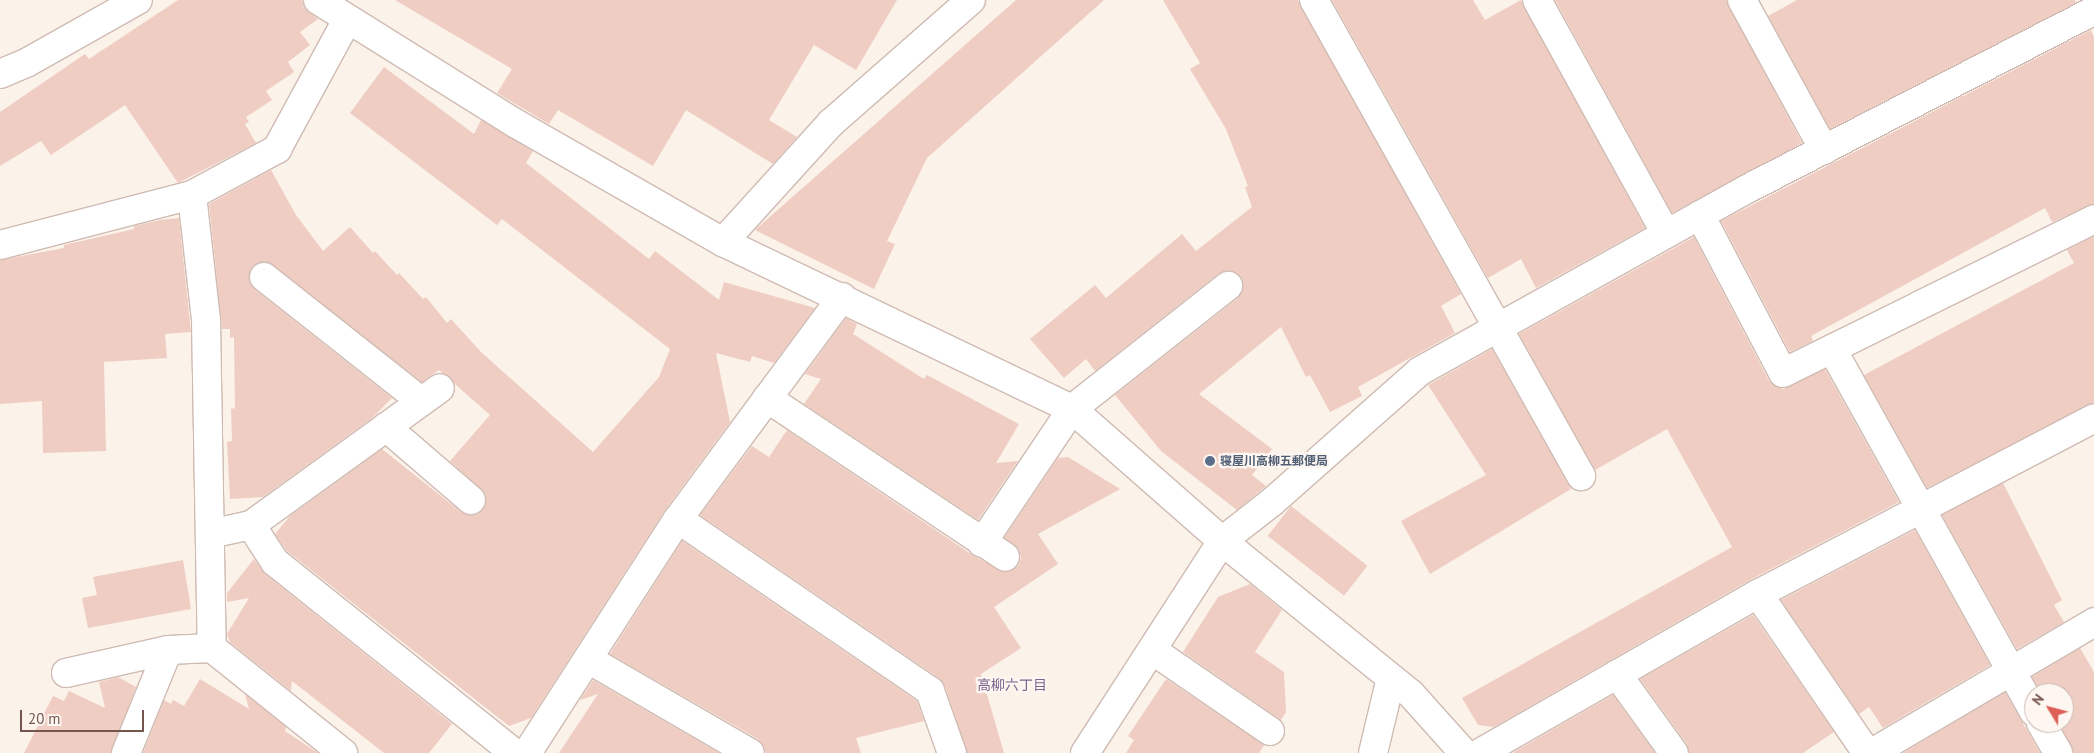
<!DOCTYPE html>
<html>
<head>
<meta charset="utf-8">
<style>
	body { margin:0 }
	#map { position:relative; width:2094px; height:753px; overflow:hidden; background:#fbf2ea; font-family:"PT Sans","Noto Sans JP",sans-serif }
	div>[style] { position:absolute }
	.building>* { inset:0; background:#efcdc3; transform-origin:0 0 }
	.roads { filter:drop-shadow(1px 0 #cfbbb3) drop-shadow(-1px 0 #cfbbb3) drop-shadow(0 1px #cfbbb3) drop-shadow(0 -1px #cfbbb3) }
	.minor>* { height:28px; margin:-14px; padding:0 14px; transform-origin:14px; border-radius:14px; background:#fff }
	.dots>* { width:14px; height:14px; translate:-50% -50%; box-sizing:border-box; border:2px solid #fef6f0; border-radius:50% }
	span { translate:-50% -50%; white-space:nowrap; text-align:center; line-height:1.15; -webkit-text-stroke:4.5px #fef6f0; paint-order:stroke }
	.service-label { font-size:12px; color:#4e5e75; font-weight:700 }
	.left { translate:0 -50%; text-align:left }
	.neighbourhood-label { font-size:14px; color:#7b6690 }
	.north { position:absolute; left:2024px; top:683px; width:50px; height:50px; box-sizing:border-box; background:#fef6f0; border:1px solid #c7b6b0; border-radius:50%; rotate:307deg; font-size:14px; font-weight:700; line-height:20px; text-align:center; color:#75564f }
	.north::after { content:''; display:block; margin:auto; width:18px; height:22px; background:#dc6058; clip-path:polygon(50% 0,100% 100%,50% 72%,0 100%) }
	.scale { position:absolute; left:20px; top:710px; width:124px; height:22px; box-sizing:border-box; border:2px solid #75564f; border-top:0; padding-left:6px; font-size:15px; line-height:18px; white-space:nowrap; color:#75564f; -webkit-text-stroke:4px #fef6f0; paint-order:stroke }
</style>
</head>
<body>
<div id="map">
	<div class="building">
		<div style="clip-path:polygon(178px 0,302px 0,304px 8px,318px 19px,300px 32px,310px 45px,288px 62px,294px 72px,266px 91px,272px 100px,246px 117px,249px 122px,245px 124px,256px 143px,178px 183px,125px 105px,51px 155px,41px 141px,0 166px,0 112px,85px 54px,89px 59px)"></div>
		<div style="clip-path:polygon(395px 0,897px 0,856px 70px,814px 45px,769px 120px,797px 137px,773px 164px,686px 110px,653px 166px,558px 110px,549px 124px,497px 93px,512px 69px)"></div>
		<div style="clip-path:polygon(1016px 0,1104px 0,927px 158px,887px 241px,895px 244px,874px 289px,755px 230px)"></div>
		<div style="clip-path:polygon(1163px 0,1298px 0,1461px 294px,1441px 306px,1455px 333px,1358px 387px,1362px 396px,1330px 412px,1310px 375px,1306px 377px,1281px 327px,1199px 394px,1272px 449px,1252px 475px,1266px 486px,1237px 510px,1161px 451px,1115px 395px,1238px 298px,1243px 284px,1240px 276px,1226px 271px,1218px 274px,1095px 371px,1086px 359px,1064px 378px,1030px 339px,1095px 285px,1106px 298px,1182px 234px,1196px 251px,1252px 207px,1245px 187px,1248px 186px,1226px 129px,1190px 69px,1200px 63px)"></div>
		<div style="clip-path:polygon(1332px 0,1473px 0,1485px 20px,1521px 0,1645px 228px,1536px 288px,1521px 259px,1488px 278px)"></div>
		<div style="clip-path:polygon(1555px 0,1726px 0,1802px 143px,1672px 213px)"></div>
		<div style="clip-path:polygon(1797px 0,2075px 0,2076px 3px,1830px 129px,1768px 16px)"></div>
		<div style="clip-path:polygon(2091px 30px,2094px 37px,2094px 204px,2052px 222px,2045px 208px,1811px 336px,1813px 341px,1790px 352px,1721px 221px)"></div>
		<div style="clip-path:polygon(384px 67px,474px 134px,481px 120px,533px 151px,526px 163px,649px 259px,655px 251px,719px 300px,724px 282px,815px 308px,774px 363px,752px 356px,750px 362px,716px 353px,730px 422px,665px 510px,531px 718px,509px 726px,287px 551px,275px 534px,290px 516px,382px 449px,461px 512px,477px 515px,486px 503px,486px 494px,450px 461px,490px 415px,439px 370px,422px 382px,267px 262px,251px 268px,249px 282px,254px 289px,392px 398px,372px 418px,263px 497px,230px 499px,227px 442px,232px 441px,231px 409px,235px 408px,234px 337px,230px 338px,230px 329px,222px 329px,209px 204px,271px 170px,296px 215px,323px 251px,350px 227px,373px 253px,375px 251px,397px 275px,399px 273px,423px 299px,426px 297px,447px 323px,451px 319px,481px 352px,593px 452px,659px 377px,670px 349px,502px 219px,497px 225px,350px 113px)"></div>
		<div style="clip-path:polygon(179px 218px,191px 332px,165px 334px,167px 358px,104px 362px,106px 451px,43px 453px,42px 401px,0 404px,0 260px,64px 248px,64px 245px,134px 229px,134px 226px,160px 220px)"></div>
		<div style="clip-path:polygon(2094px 236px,2094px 402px,1927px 488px,1864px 375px,2074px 263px,2067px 250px)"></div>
		<div style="clip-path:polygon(1694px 237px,1769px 381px,1783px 389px,1825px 369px,1899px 502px,1750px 580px,1494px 727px,1478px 725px,1462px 698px,1732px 547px,1667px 429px,1595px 470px,1519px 334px)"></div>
		<div style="clip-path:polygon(846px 318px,857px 324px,853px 334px,924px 379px,927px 375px,1019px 424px,996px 463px,1018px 461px,978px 520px,804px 404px,821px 379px,805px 374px)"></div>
		<div style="clip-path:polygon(1492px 349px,1571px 489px,1430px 574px,1401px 521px,1486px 475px,1428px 385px)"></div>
		<div style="clip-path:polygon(787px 430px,974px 556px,1004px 572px,1018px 566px,1021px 558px,1019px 550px,1004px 538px,1058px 458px,1068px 457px,1120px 489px,1038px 534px,1058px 564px,994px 607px,1021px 648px,981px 674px,1004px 753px,967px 753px,945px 686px,939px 678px,700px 515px,752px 446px,769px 457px)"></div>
		<div style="clip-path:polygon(2003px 483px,2062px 600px,2054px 605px,2064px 622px,2017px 649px,1942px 515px)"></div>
		<div style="left:1291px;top:506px;width:97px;height:38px;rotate:38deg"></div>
		<div style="clip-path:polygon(1915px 530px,1990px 665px,1883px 728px,1869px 707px,1859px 714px,1781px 600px)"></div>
		<div style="clip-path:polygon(682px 541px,917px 701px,924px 721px,856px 738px,861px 753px,766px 753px,758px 739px,610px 654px)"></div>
		<div style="clip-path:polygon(254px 559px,265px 574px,452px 724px,429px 753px,384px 753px,292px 681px,291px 691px,230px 642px,227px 634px,249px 598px,227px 602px,227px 593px)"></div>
		<div style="clip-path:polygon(183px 560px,191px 609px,88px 628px,82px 598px,97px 595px,93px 577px)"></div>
		<div style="clip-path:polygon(1250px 584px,1282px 610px,1255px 652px,1284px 672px,1286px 712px,1281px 720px,1183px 652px,1218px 597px)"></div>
		<div style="clip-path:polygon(1753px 615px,1834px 732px,1803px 753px,1689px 753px,1687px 744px,1640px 679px)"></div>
		<div style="clip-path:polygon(2080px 648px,2094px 672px,2094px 753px,2074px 753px,2059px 723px,2064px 723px,2064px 693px,2041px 693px,2032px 677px)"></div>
		<div style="clip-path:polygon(118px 677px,136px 687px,111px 753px,24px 753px,53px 696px,64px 701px,69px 691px,105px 708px,99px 682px)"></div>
		<div style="clip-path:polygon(200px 679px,249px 709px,245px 694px,286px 727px,285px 731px,318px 753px,143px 753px,164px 700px,171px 704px,173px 700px,184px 706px)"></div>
		<div style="clip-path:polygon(1166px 679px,1264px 745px,1259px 753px,1126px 753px,1134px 740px,1128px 736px)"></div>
		<div style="clip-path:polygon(593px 680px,719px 753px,559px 753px,598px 694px,580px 700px)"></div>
		<div style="clip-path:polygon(2005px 692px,2040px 753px,1903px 753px)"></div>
		<div style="clip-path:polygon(1613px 695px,1655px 753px,1514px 753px,1514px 752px)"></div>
	</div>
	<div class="roads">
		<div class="minor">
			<div style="left:318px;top:0;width:232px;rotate:32deg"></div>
			<div style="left:515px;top:123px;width:240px;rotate:29.8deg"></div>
			<div style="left:723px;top:242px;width:387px;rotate:25.6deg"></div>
			<div style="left:1072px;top:409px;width:200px;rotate:41.3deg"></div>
			<div style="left:1222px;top:541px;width:243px;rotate:39deg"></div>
			<div style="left:1411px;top:694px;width:79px;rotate:48.1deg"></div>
			<div style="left:1314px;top:0;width:546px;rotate:60.71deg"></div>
			<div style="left:1537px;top:0;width:267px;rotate:61.1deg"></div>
			<div style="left:1742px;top:0;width:171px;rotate:61.3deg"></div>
			<div style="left:0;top:74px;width:30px;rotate:-23deg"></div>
			<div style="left:28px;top:62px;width:126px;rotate:-29.4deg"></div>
			<div style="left:192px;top:195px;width:126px;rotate:83.6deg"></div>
			<div style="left:206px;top:320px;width:328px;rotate:89deg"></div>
			<div style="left:212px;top:648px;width:168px;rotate:38.7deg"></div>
			<div style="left:1700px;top:215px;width:178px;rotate:62.3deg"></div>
			<div style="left:1783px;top:373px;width:347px;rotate:-26.3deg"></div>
			<div style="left:723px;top:242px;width:161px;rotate:-47.8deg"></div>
			<div style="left:831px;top:123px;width:186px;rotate:-41.3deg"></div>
			<div style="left:0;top:245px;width:198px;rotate:-14.6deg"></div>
			<div style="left:192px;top:195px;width:97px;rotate:-28.4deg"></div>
			<div style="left:277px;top:149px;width:147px;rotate:-61.5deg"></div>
			<div style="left:264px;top:277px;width:200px;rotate:38.3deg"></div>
			<div style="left:1832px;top:349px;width:415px;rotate:60.9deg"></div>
			<div style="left:767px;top:398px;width:286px;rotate:33.7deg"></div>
			<div style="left:386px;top:427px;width:112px;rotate:40.7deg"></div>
			<div style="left:678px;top:519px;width:305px;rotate:34.3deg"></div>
			<div style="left:930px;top:691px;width:66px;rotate:70.5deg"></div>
			<div style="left:251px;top:525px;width:44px;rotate:57deg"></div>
			<div style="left:275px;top:562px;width:306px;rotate:38.6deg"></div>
			<div style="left:210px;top:534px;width:42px;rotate:-12.4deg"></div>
			<div style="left:251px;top:525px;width:233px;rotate:-35.9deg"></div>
			<div style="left:982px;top:543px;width:161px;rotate:-56.1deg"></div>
			<div style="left:1072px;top:409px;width:199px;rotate:-38.3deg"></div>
			<div style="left:1152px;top:650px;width:143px;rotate:34.5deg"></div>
			<div style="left:588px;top:659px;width:187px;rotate:30.1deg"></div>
			<div style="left:66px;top:673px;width:105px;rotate:-12.7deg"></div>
			<div style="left:168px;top:650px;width:44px;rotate:-2.6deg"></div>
			<div style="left:1617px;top:674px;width:97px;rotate:54.2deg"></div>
			<div style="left:2041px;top:723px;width:34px;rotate:60deg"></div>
			<div style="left:126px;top:753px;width:111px;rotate:-67.8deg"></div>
			<div style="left:527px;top:753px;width:278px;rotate:-57.2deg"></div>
			<div style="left:678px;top:519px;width:276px;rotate:-53.5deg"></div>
			<div style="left:1085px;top:753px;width:252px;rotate:-57.1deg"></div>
			<div style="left:1222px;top:541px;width:63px;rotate:-38deg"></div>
			<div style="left:1272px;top:502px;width:198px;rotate:-41.5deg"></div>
			<div style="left:1420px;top:371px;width:374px;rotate:-29.1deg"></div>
			<div style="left:1747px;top:189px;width:390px;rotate:-27.2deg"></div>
			<div style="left:1373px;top:753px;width:77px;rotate:-76.5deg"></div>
			<div style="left:1480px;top:753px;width:320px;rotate:-29.8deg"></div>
			<div style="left:1867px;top:753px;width:193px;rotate:-124.4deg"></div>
			<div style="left:1758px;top:594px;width:379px;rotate:-27.6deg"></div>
			<div style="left:1872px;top:753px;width:258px;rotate:-30.5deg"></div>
		</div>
	</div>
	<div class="dots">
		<div style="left:1210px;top:461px;background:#5c6f8a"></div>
	</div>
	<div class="service-label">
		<span class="left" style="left:1220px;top:461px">寝屋川高柳五郵便局</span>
	</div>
	<div class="neighbourhood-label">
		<span style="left:1012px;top:685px">高柳六丁目</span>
	</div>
	<div class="north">N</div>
	<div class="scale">20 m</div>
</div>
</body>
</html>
